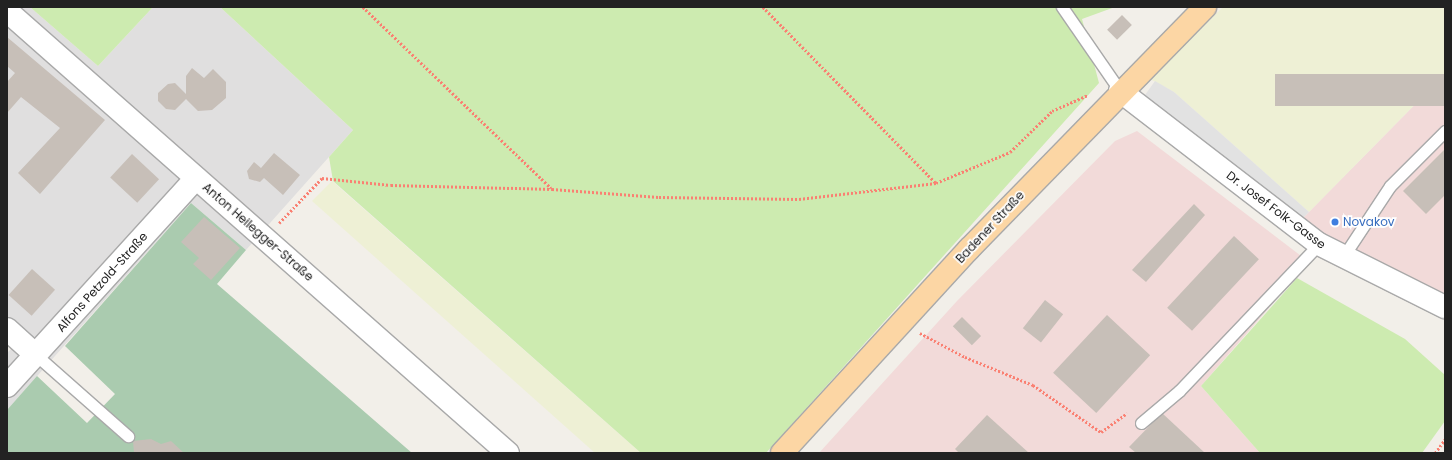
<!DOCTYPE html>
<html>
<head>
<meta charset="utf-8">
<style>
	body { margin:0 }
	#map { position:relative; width:1452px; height:460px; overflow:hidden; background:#f2efe9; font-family:Poppins,sans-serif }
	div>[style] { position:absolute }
	.residential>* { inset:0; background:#e0dfdf }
	.commercial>* { inset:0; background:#f2dad9 }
	.farmland>* { inset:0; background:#eef0d5 }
	.grass>* { inset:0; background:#cdebb0 }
	.cemetery>* { inset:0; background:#aacbaf }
	.parking>* { inset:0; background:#e2e2e2 }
	.building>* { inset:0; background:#c7bfb8; transform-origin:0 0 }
	.path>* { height:2.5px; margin-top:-1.25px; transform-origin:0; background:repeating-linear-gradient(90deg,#fa8072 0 2px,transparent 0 4px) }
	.roads { filter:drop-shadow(1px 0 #a9a9a9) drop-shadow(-1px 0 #a9a9a9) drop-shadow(0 1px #a9a9a9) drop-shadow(0 -1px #a9a9a9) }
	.service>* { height:11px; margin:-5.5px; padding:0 5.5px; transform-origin:5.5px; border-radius:5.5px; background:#fff }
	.minor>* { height:22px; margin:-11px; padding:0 11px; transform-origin:11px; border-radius:11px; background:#fff }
	.primary>* { height:22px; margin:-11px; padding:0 11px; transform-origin:11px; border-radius:11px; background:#fcd6a4 }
	.dots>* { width:11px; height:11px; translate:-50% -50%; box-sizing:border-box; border:2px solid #fff; border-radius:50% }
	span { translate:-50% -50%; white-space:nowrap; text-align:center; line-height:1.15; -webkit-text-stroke:3.5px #fff; paint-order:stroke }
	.street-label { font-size:12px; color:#222 }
	.shop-label { font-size:12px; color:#366cbe }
	.left { translate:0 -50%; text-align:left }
	.frame { position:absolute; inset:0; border:8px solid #222; pointer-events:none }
</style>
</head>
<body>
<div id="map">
	<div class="residential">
		<div style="clip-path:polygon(7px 7px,30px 7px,98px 66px,153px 7px,220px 7px,353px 130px,246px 250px,191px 203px,7px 410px,7px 353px,12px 348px,7px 344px)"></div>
	</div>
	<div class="commercial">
		<div style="clip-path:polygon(1445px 74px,1445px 297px,1335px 244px,1301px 220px)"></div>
		<div style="clip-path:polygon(1137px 131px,1309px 262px,1201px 386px,1260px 453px,819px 453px,957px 301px,1115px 141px)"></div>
	</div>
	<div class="farmland">
		<div style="clip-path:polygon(1223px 7px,1445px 7px,1445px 74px,1309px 212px,1174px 92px,1150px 79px)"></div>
		<div style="clip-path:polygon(332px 181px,641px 453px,595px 453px,312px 201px)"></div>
	</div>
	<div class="grass">
		<div style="clip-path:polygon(30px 7px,153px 7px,98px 66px)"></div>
		<div style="clip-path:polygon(220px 7px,1115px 7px,1082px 19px,1099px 83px,766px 453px,641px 453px,333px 181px,329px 157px,353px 130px)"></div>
		<div style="clip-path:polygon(1297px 278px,1405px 339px,1445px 375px,1445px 421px,1422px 453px,1260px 453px,1201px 386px)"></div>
	</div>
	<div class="cemetery">
		<div style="clip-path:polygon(191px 203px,246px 250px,217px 284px,412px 453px,7px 453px,7px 410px,37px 376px,87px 423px,115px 394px,65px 346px)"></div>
	</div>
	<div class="parking">
		<div style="clip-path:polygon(1155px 81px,1174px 92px,1309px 212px,1301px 220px,1145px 95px)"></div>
	</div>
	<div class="building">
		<div style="left:1122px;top:15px;width:14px;height:21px;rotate:45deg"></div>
		<div style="clip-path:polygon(7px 37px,105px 120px,40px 194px,18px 173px,60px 128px,21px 97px,7px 113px,7px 82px,15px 73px,7px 66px)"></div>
		<div style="clip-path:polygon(192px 68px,204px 78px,213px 69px,226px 82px,226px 98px,212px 110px,198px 111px,186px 99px,175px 110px,166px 109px,158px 101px,158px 93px,168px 84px,175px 83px,186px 94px,186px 76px)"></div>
		<div style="left:1445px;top:74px;width:32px;height:170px;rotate:90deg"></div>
		<div style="clip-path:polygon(1445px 149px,1445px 195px,1426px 214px,1403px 191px)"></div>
		<div style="clip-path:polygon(274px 153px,300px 175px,283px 195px,264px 178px,260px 182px,249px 179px,247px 171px,254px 162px,261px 168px)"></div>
		<div style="left:132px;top:154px;width:37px;height:32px;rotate:43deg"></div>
		<div style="clip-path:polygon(1194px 204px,1205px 215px,1146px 282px,1132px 270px)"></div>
		<div style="clip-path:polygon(204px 217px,240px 248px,211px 280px,193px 264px,199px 258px,181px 242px)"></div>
		<div style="left:1234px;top:236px;width:34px;height:98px;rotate:43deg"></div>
		<div style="left:32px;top:269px;width:31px;height:35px;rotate:42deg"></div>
		<div style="left:1045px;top:300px;width:23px;height:36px;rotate:38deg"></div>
		<div style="left:1107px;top:315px;width:59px;height:79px;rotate:43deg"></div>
		<div style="left:962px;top:317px;width:27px;height:13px;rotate:45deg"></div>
		<div style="clip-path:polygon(1162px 413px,1205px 453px,1136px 453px,1129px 447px)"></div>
		<div style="clip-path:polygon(987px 415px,1029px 453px,959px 453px,955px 449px)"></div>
		<div style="clip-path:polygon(151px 439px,161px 444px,171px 441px,184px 453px,134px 453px,133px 441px)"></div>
	</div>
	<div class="path">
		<div style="left:363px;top:7px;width:261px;rotate:43.9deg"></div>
		<div style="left:763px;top:7px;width:247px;rotate:45.5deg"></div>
		<div style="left:279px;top:223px;width:62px;rotate:-46.3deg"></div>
		<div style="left:322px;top:178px;width:69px;rotate:5.8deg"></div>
		<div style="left:391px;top:185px;width:161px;rotate:1.4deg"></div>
		<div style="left:552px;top:189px;width:107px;rotate:4.3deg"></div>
		<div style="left:659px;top:197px;width:140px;rotate:0.8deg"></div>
		<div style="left:799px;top:199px;width:138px;rotate:-6.7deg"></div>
		<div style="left:936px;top:183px;width:80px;rotate:-22.7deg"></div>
		<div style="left:1010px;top:152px;width:59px;rotate:-44.3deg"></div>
		<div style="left:1052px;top:111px;width:39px;rotate:-24deg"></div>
		<div style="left:920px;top:333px;width:51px;rotate:28.1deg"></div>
		<div style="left:965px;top:357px;width:74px;rotate:22.4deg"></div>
		<div style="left:1033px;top:385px;width:83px;rotate:34.7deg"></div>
		<div style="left:1101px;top:432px;width:32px;rotate:-36deg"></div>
		<div style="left:1435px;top:453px;width:17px;rotate:-54deg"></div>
	</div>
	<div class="roads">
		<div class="service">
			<div style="left:1062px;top:7px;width:102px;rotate:55.4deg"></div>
			<div style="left:1343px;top:257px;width:85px;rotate:-56.5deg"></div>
			<div style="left:1390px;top:186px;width:78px;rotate:-45deg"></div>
			<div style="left:36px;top:355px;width:123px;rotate:41.4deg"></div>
			<div style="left:1141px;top:423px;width:50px;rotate:-40.1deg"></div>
			<div style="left:1179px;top:391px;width:203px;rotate:-46.4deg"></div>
		</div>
		<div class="minor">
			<div style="left:7px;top:11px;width:668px;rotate:41.42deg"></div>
			<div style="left:1120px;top:91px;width:251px;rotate:37.6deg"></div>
			<div style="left:1319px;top:244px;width:141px;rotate:26.6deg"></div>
			<div style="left:7px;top:329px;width:39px;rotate:42deg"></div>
			<div style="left:7px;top:386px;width:281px;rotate:-47.7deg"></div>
		</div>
		<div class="primary">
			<div style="left:782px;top:453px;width:277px;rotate:-47.5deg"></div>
			<div style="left:969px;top:249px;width:338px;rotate:-45.7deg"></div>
		</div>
	</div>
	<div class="dots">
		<div style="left:1335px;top:222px;background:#3f7fe0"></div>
	</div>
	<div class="street-label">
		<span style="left:1276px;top:210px;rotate:37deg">Dr. Josef Folk-Gasse</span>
		<span style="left:990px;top:227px;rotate:-47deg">Badener Straße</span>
		<span style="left:258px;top:232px;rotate:41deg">Anton Heilegger-Straße</span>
		<span style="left:102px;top:282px;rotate:-48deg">Alfons Petzold-Straße</span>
	</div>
	<div class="shop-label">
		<span class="left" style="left:1343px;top:222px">Novakov</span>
	</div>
	<div class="frame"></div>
</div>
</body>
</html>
